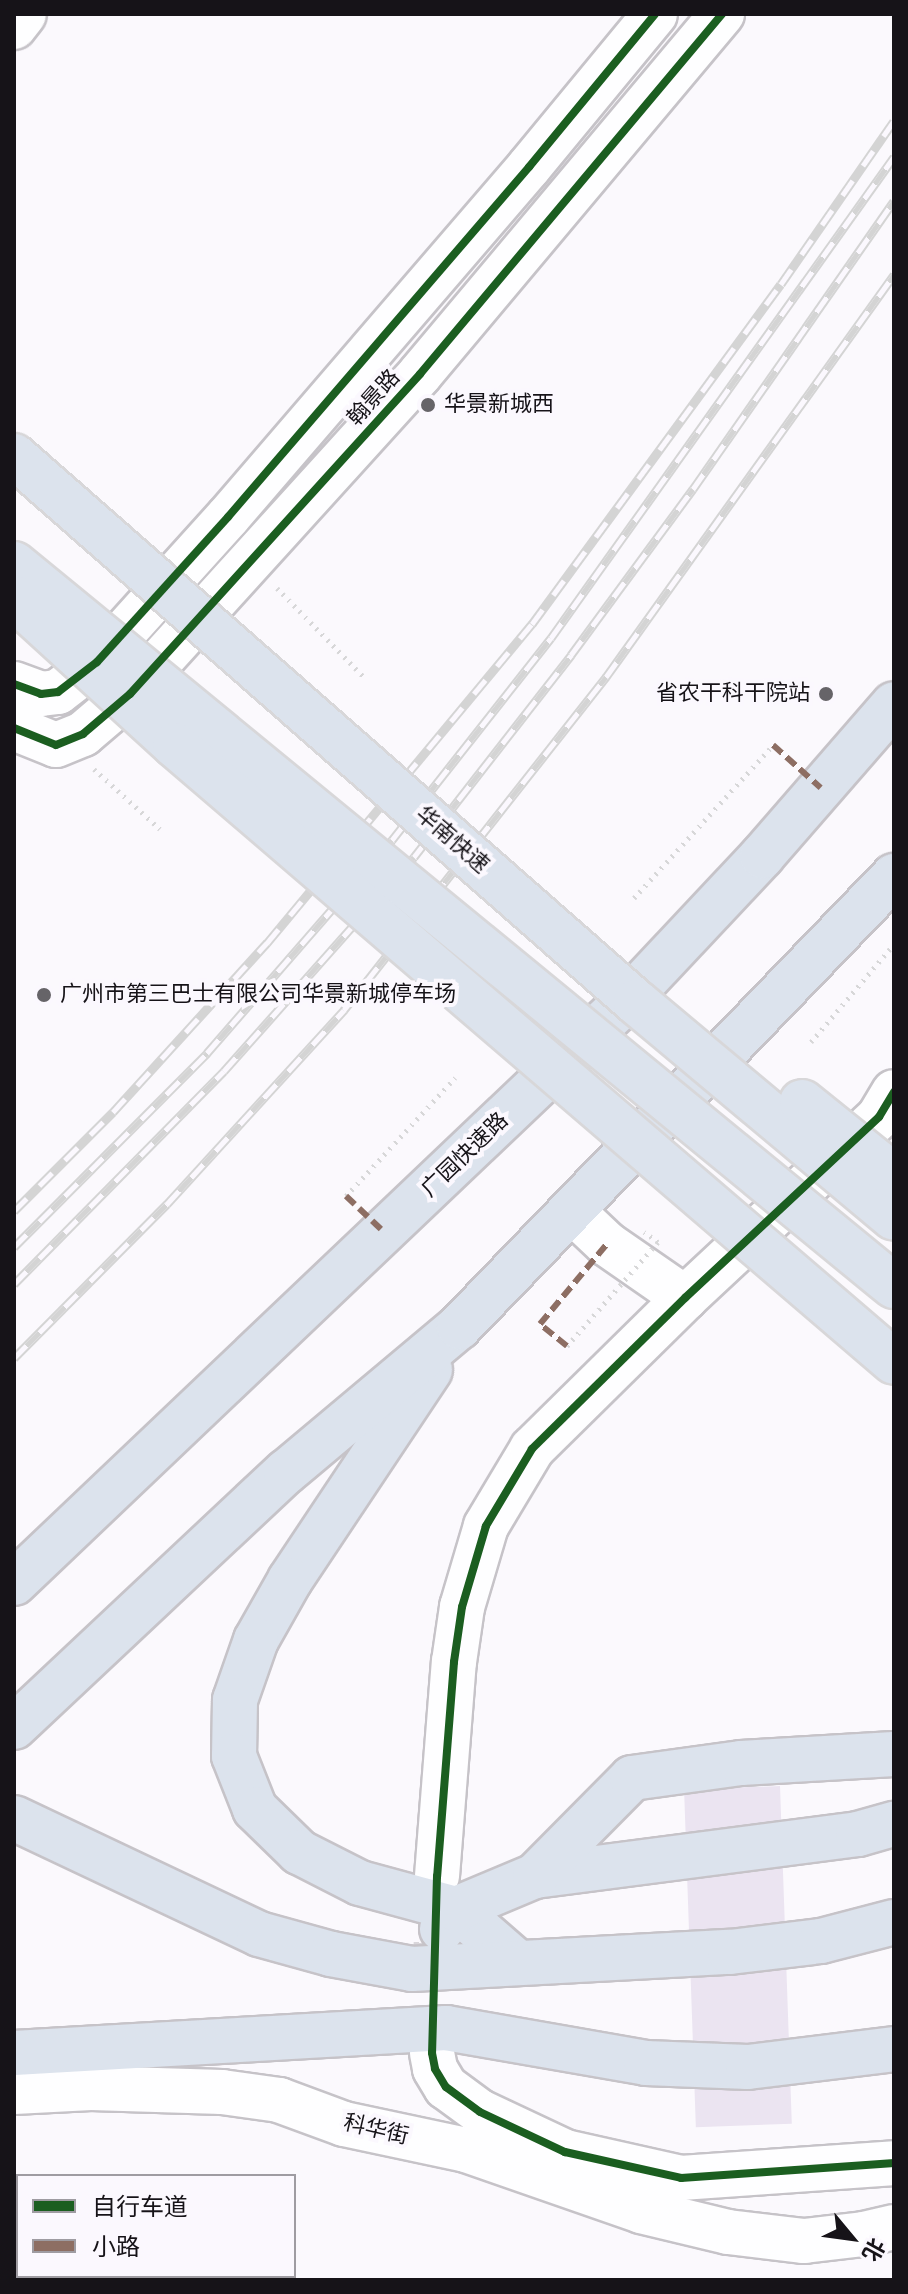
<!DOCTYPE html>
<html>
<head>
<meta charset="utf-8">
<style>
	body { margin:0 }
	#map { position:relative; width:908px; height:2294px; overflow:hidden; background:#fbf9fd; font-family:"Source Sans 3","Noto Sans SC",sans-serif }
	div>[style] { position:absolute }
	.building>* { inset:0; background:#ebe4f1; transform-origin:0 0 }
	.minor-tunnel>* { height:44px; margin-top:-22px; transform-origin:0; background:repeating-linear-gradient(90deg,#d9d6db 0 44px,transparent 0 66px) }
	.path>* { height:5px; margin-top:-2.5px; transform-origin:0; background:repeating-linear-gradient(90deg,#d7d7d8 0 2px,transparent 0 8px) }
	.roads { filter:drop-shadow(2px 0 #c6c3c8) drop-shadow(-2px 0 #c6c3c8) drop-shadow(0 2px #c6c3c8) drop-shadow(0 -2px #c6c3c8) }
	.minor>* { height:44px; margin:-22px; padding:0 22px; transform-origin:22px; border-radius:22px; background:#fefeff }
	.highway>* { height:44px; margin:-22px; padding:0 22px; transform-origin:22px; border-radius:22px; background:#dce3ed }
	.rail>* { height:9px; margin-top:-4.5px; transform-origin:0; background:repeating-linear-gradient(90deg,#fbf8fe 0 18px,#d4d4d4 0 36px); box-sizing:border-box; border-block:2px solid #d4d4d4 }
	.path-bridge>* { height:5px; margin-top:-2.5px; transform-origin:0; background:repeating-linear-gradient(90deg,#d7d7d8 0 2px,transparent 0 8px) }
	.bridges { filter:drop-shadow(2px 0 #d8d7d9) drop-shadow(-2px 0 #d8d7d9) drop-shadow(0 2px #d8d7d9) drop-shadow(0 -2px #d8d7d9) }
	.highway-bridge>* { height:44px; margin:-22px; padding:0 22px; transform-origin:22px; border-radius:22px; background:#dce3ed }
	.quiet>* { height:6px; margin-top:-3px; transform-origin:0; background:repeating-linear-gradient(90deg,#8d6e63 0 12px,transparent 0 18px) }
	.cycleway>* { height:8px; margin:-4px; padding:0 4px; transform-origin:4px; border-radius:4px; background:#1b5e20 }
	.dots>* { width:22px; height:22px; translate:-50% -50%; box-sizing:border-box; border:4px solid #fbf8fe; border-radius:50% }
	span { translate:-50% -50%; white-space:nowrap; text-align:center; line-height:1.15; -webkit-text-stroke:8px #fbf8fe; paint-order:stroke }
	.street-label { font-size:22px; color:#161318 }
	.poi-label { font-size:22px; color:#161318 }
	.left { translate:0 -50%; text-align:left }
	.right { translate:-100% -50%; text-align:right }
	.frame { position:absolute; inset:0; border:16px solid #161318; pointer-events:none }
	.legend { position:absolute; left:16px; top:2174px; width:280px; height:104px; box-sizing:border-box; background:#fbf8fe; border:2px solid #9f9ca2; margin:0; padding:10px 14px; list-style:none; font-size:24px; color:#161318 }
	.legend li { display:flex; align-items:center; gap:16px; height:40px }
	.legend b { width:40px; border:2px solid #9f9ca2 }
	.north { position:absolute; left:812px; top:2198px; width:80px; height:80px; -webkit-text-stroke:6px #fbf8fe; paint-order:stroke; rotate:119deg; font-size:22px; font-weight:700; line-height:32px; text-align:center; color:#161318 }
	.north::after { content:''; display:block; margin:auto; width:28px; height:36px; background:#161318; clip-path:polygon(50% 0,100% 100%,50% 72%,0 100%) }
</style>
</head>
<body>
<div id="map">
	<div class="building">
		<div style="left:780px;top:1786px;width:338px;height:96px;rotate:88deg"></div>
	</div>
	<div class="minor-tunnel">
		<div style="left:432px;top:2053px;width:122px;rotate:-88.1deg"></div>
	</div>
	<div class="path">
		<div style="left:277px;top:588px;width:123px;rotate:45.7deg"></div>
		<div style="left:94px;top:769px;width:89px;rotate:42.3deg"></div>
		<div style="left:634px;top:898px;width:207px;rotate:-47.7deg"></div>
		<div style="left:811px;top:1042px;width:128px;rotate:-49.7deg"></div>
		<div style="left:346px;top:1196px;width:161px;rotate:-47.3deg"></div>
	</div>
	<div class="roads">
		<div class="minor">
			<div style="left:14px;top:27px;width:16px;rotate:-52deg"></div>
			<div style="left:14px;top:684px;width:29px;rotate:20deg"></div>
			<div style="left:41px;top:694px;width:17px;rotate:-7deg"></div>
			<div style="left:58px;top:692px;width:49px;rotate:-37.6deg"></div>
			<div style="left:97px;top:662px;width:195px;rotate:-47.9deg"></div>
			<div style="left:228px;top:517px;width:462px;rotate:-49.3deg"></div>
			<div style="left:529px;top:167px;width:198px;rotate:-50.5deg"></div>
			<div style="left:14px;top:728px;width:45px;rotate:22deg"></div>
			<div style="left:56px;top:745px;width:29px;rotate:-22deg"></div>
			<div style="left:83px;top:734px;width:62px;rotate:-40.4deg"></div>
			<div style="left:130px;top:694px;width:432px;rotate:-47.8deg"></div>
			<div style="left:420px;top:374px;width:470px;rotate:-50deg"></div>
			<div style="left:572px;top:1211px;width:48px;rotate:43.3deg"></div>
			<div style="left:607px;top:1244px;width:95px;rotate:34.7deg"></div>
			<div style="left:437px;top:1876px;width:215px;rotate:-85.5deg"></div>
			<div style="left:454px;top:1662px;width:56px;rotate:-81.7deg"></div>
			<div style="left:462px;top:1607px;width:84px;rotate:-73.5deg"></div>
			<div style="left:486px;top:1526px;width:90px;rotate:-59.1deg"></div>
			<div style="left:532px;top:1449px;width:215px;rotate:-44.6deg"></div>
			<div style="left:685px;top:1298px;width:265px;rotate:-43deg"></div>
			<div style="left:879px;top:1117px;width:29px;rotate:-59deg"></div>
			<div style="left:432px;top:2053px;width:16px;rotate:79deg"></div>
			<div style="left:435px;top:2069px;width:21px;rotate:59deg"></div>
			<div style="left:446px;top:2087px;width:42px;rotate:36.3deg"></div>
			<div style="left:480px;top:2112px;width:94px;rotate:25.2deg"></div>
			<div style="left:565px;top:2152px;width:119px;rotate:12.6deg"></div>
			<div style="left:681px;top:2178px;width:214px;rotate:-4deg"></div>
			<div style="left:14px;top:2092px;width:77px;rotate:-3deg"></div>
			<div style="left:91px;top:2088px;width:131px;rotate:1.7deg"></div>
			<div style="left:222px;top:2092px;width:58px;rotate:8deg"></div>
			<div style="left:279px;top:2100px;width:69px;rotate:20.3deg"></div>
			<div style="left:344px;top:2124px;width:125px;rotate:12deg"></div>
			<div style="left:466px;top:2150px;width:185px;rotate:19.2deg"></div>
			<div style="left:641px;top:2211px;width:89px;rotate:13.6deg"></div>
			<div style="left:728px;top:2232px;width:77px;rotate:6.8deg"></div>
			<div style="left:804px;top:2241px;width:60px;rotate:-6.7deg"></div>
			<div style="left:864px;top:2234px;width:31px;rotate:-13deg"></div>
		</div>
		<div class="highway">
			<div style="left:430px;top:1370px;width:252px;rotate:123.7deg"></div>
			<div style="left:290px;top:1580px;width:69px;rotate:119.5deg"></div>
			<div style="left:256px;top:1640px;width:64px;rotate:109.3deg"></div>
			<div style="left:235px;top:1700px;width:56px;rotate:91deg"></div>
			<div style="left:234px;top:1756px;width:57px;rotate:68.4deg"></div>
			<div style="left:255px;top:1809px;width:62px;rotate:44.3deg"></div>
			<div style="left:299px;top:1852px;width:68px;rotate:26.9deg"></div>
			<div style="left:360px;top:1883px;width:99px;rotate:15.2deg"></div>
			<div style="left:456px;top:1909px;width:82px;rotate:41.1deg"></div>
			<div style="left:14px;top:1583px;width:845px;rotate:-43.56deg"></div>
			<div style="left:626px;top:1001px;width:199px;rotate:-46.8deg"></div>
			<div style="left:762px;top:856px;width:201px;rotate:-49deg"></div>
			<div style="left:14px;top:1727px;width:373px;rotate:-43.2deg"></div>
			<div style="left:286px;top:1472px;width:226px;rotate:-40deg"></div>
			<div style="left:459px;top:1327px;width:627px;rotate:-46.03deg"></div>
			<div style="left:14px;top:1818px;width:271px;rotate:25.3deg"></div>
			<div style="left:259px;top:1934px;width:75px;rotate:15.5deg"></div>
			<div style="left:331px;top:1954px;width:82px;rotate:10.5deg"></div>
			<div style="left:412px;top:1969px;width:318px;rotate:-3.1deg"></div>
			<div style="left:730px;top:1952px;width:92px;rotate:-6.9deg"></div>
			<div style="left:821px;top:1941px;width:75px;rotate:-14.6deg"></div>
			<div style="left:535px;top:1876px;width:326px;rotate:-7.4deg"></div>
			<div style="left:858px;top:1834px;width:37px;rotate:-16deg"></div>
			<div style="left:442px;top:1929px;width:24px;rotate:-55deg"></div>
			<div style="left:456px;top:1909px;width:86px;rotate:-22.7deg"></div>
			<div style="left:535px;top:1876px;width:138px;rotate:-45.3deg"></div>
			<div style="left:632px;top:1778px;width:110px;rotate:-7.8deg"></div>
			<div style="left:741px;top:1763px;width:153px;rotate:-3.4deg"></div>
			<div style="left:14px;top:2053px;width:433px;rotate:-3.3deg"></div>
			<div style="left:446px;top:2028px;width:203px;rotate:9.9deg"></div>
			<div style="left:646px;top:2063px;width:102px;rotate:2.2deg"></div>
			<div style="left:748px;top:2067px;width:147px;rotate:-7deg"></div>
		</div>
	</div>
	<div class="rail">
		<div style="left:14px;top:1211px;width:140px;rotate:-45deg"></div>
		<div style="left:113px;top:1112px;width:229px;rotate:-47.7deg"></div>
		<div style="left:267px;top:943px;width:415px;rotate:-50.3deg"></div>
		<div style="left:532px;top:624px;width:421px;rotate:-53.8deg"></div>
		<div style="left:781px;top:284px;width:198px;rotate:-55.3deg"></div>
		<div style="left:14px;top:1247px;width:274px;rotate:-45.1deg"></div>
		<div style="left:207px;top:1053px;width:282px;rotate:-49deg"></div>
		<div style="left:392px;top:840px;width:257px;rotate:-51.8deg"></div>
		<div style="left:551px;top:638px;width:591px;rotate:-54.51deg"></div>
		<div style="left:14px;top:1284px;width:299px;rotate:-45.4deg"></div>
		<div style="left:224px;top:1071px;width:286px;rotate:-48.4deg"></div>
		<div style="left:414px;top:857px;width:256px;rotate:-52.1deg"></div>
		<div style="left:571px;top:655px;width:206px;rotate:-53.7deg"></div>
		<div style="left:693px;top:489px;width:351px;rotate:-55.1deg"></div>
		<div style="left:14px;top:1358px;width:217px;rotate:-45.2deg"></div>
		<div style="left:167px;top:1204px;width:263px;rotate:-47.6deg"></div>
		<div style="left:344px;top:1010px;width:424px;rotate:-51.8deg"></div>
		<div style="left:606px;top:677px;width:495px;rotate:-54.4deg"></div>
	</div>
	<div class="path-bridge">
		<div style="left:567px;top:1346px;width:138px;rotate:-48.8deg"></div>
		<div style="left:658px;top:1242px;width:17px;rotate:-144deg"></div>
	</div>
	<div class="bridges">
		<div class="highway-bridge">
			<div style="left:14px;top:456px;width:828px;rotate:41.28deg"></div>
			<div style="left:636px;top:1002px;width:336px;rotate:39.9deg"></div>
			<div style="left:14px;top:564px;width:1138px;rotate:39.37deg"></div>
			<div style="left:14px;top:598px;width:218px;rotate:42.4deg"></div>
			<div style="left:175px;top:745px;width:947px;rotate:40.63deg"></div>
			<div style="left:802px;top:1102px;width:118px;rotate:38.8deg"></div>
		</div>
	</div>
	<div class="quiet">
		<div style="left:773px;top:745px;width:64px;rotate:41.9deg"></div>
		<div style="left:346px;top:1196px;width:52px;rotate:43.5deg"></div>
		<div style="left:567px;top:1346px;width:35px;rotate:-141deg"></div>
		<div style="left:540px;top:1324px;width:104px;rotate:-50.1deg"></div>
	</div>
	<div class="cycleway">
		<div style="left:14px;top:684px;width:29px;rotate:20deg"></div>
		<div style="left:41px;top:694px;width:17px;rotate:-7deg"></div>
		<div style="left:58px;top:692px;width:49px;rotate:-37.6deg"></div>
		<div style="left:97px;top:662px;width:195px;rotate:-47.9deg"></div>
		<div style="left:228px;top:517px;width:462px;rotate:-49.3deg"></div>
		<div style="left:529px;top:167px;width:198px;rotate:-50.5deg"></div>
		<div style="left:14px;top:728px;width:45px;rotate:22deg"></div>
		<div style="left:56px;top:745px;width:29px;rotate:-22deg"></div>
		<div style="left:83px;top:734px;width:62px;rotate:-40.4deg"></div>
		<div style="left:130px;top:694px;width:432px;rotate:-47.8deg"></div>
		<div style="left:420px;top:374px;width:470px;rotate:-50deg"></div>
		<div style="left:894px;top:1092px;width:29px;rotate:121deg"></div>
		<div style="left:879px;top:1117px;width:265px;rotate:137deg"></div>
		<div style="left:685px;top:1298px;width:215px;rotate:135.4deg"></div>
		<div style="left:532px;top:1449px;width:90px;rotate:120.9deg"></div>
		<div style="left:486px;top:1526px;width:84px;rotate:106.5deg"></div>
		<div style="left:462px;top:1607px;width:56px;rotate:98.3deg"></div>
		<div style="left:454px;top:1662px;width:215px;rotate:94.5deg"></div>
		<div style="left:437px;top:1876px;width:177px;rotate:91.6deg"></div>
		<div style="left:432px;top:2053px;width:16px;rotate:79deg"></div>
		<div style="left:435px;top:2069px;width:21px;rotate:59deg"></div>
		<div style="left:446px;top:2087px;width:42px;rotate:36.3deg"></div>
		<div style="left:480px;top:2112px;width:94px;rotate:25.2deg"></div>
		<div style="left:565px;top:2152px;width:119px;rotate:12.6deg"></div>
		<div style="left:681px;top:2178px;width:214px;rotate:-4deg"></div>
	</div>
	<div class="dots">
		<div style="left:428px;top:405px;background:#666468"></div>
		<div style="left:826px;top:694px;background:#666468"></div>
		<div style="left:44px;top:995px;background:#666468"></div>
	</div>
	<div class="street-label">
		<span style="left:374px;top:398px;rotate:-48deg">翰景路</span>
		<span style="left:452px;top:840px;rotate:41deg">华南快速</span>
		<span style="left:465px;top:1155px;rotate:-44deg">广园快速路</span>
		<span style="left:376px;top:2130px;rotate:13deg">科华街</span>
	</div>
	<div class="poi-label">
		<span class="left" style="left:444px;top:405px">华景新城西</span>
		<span class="right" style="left:810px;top:694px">省农干科干院站</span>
		<span class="left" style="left:60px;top:995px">广州市第三巴士有限公司华景新城停车场</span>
	</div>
	<div class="frame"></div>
	<ul class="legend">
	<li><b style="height:10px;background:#1b5e20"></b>自行车道</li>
	<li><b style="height:10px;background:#8d6e63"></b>小路</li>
	</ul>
	<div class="north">北</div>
</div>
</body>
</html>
